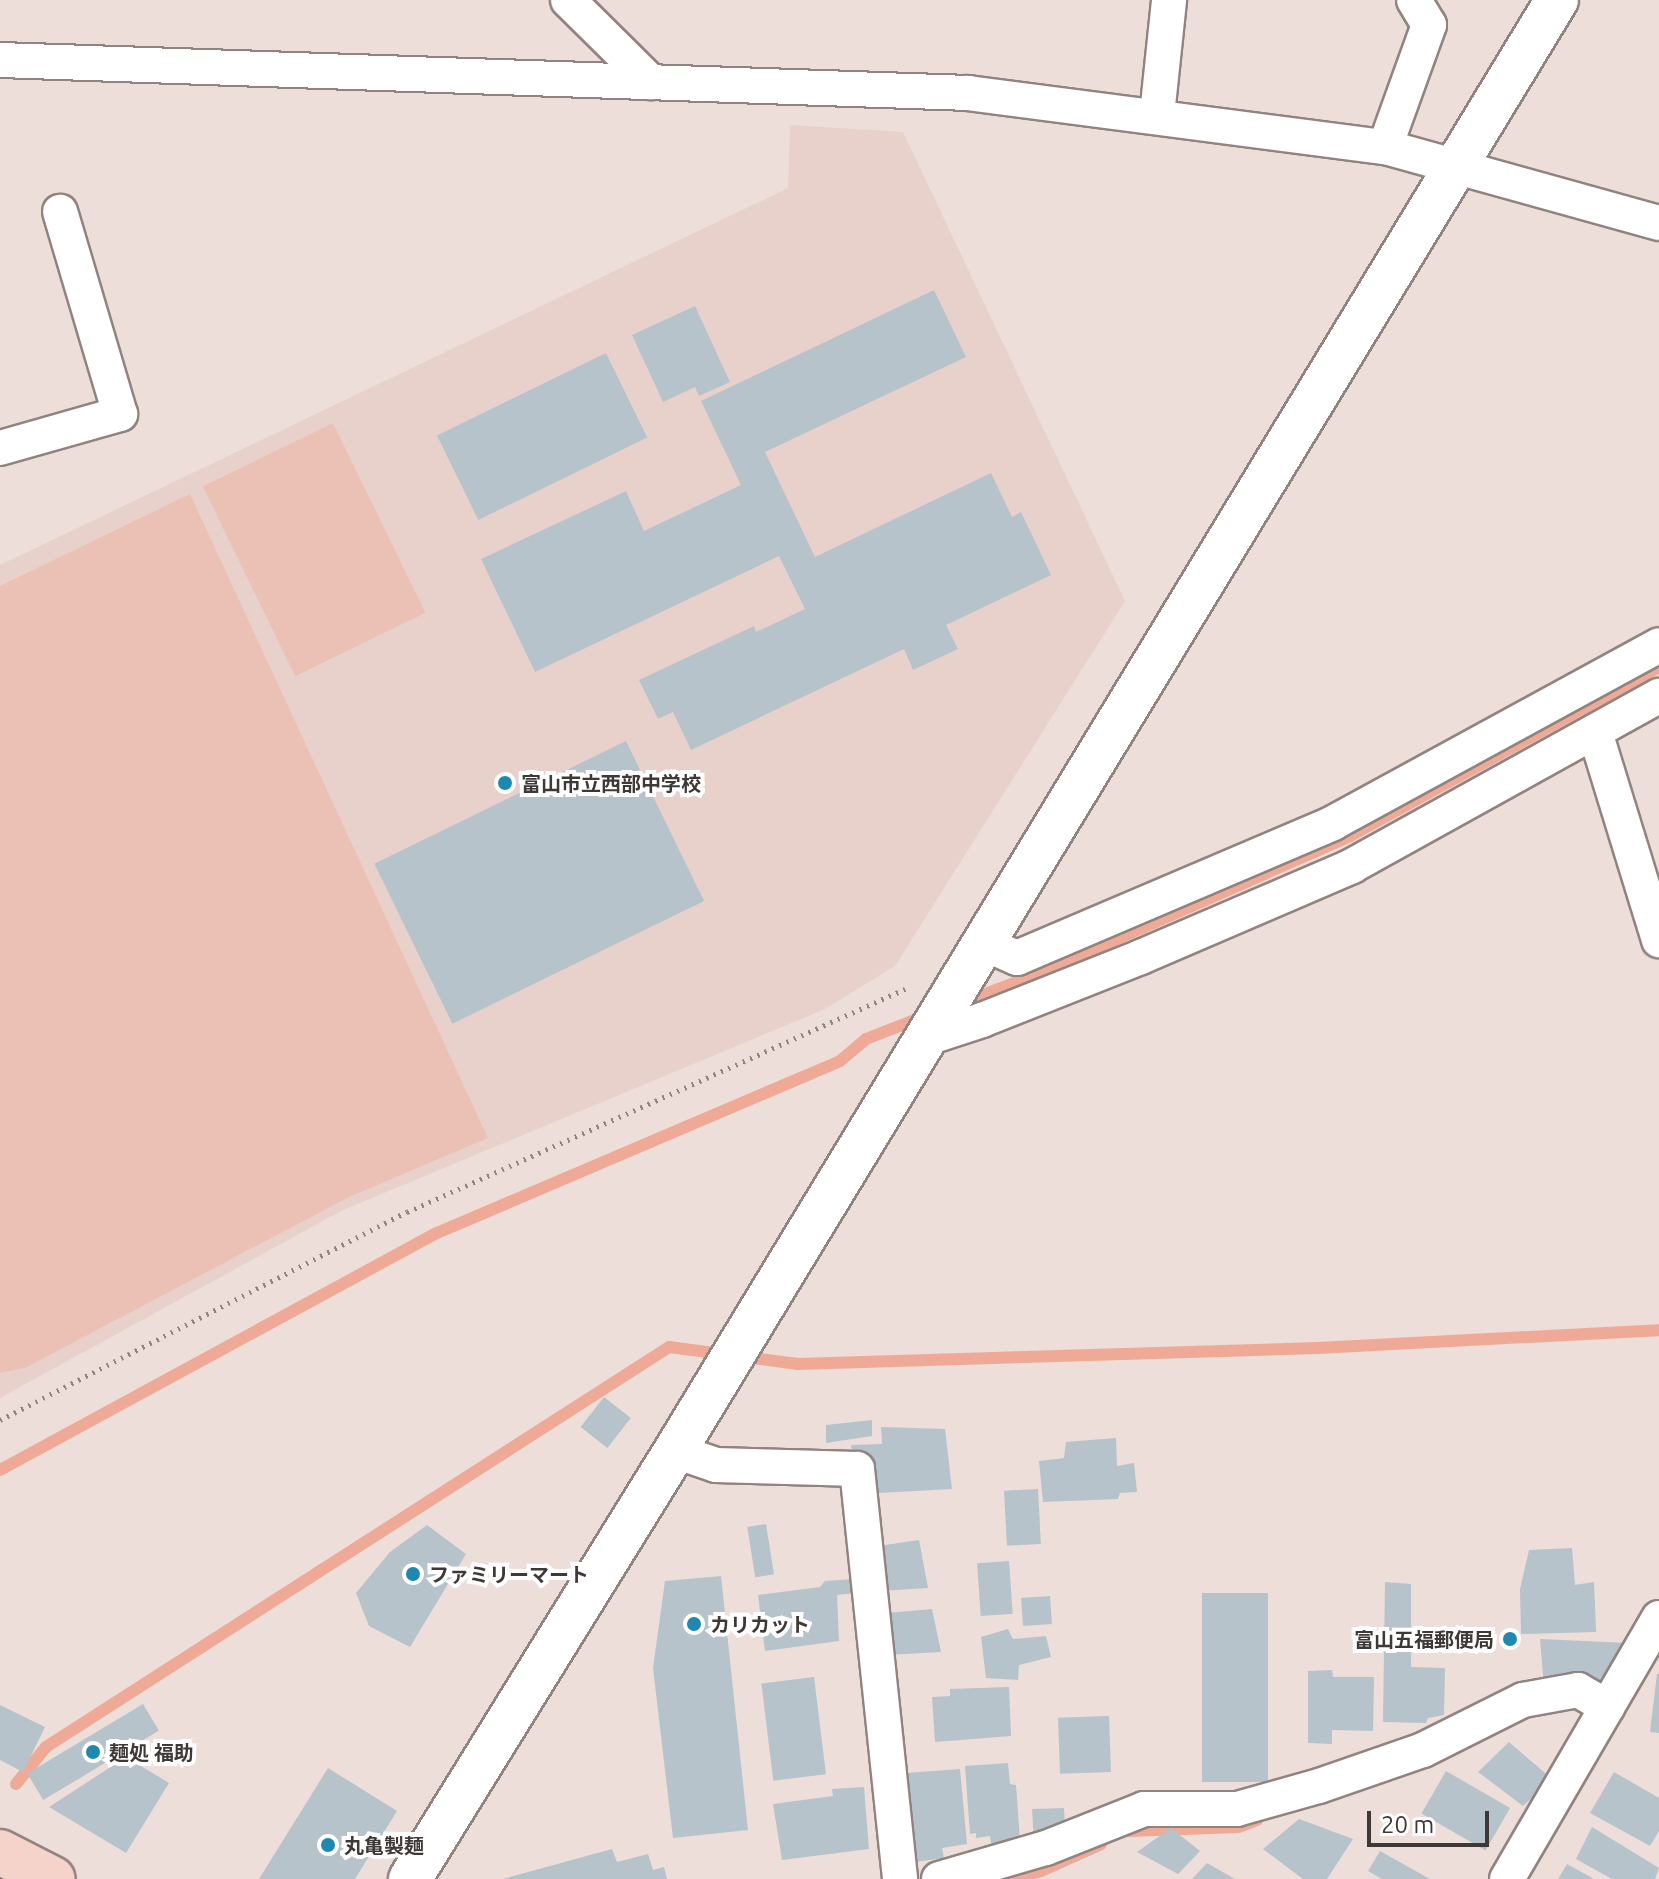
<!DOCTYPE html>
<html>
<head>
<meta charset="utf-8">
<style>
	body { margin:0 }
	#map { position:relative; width:1659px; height:1879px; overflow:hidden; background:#edded9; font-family:Ubuntu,"Noto Sans JP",sans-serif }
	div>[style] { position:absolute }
	.built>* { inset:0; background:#e9d1cb }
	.green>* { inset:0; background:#ecc1b5; transform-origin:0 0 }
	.stream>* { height:12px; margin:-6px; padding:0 6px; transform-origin:6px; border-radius:6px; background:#efaa97 }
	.building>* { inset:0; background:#b6c3ca; transform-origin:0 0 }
	.path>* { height:5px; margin-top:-2.5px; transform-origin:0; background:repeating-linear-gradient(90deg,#8e8481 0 2px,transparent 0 8px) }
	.roads { filter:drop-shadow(2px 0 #91837f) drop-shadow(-2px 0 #91837f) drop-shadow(0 2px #91837f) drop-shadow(0 -2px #91837f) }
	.minor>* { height:34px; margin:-17px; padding:0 17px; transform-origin:17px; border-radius:17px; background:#fff }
	.tertiary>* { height:42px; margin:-21px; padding:0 21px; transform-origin:21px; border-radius:21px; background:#fff }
	.primary>* { height:44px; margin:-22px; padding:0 22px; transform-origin:22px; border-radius:22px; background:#f6d3ca }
	.dots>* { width:22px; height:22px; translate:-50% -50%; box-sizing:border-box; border:4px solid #fff; border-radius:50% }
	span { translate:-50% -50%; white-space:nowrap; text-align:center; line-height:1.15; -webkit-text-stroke:8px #fff; paint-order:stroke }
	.poi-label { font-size:20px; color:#3e3837; font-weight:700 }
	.left { translate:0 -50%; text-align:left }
	.right { translate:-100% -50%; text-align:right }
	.scale { position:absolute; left:1367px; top:1811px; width:122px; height:36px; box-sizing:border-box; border:4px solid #3e3837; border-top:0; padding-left:10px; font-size:24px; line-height:28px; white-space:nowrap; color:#3e3837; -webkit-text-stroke:6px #fff; paint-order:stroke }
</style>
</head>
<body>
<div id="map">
	<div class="built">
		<div style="clip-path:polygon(790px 125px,903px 132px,1125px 601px,895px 966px,825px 1009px,341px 1211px,0 1398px,0 565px,788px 188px)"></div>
	</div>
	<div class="green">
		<div style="left:333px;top:423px;width:211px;height:145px;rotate:64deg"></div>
		<div style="clip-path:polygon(190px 494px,488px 1138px,349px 1197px,25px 1368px,0 1373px,0 586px)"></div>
	</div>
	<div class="stream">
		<div style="left:961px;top:1003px;width:77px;rotate:-20.6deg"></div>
		<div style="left:1033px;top:976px;width:347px;rotate:-23.8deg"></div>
		<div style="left:1350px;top:836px;width:352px;rotate:-28.7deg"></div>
		<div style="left:0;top:1470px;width:497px;rotate:-28.5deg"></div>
		<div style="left:437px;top:1233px;width:438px;rotate:-23.1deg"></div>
		<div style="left:840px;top:1061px;width:34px;rotate:-40deg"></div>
		<div style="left:866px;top:1039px;width:63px;rotate:-21.3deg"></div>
		<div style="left:16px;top:1784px;width:48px;rotate:-51deg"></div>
		<div style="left:46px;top:1747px;width:740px;rotate:-32.7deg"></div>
		<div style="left:669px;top:1347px;width:130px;rotate:7.5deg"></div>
		<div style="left:798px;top:1364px;width:520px;rotate:-1.76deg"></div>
		<div style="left:1318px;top:1348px;width:341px;rotate:-3deg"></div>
		<div style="left:1129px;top:1831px;width:109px;rotate:-2.1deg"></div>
		<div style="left:1238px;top:1827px;width:20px;rotate:-20deg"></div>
		<div style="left:1007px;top:1879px;width:35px;rotate:-13deg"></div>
		<div style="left:1041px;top:1871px;width:66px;rotate:-24.2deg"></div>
	</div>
	<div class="building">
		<div style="clip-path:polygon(934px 290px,966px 357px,765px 452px,815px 557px,991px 473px,1012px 517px,1021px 512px,1051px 575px,946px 625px,958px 649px,913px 670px,904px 649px,691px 750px,673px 712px,658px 719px,639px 680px,754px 626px,756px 632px,805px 609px,779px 556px,535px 672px,481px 559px,626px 491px,644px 531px,741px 485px,701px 401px)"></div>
		<div style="clip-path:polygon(695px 306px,730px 382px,699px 396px,695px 387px,663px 402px,632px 335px)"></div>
		<div style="left:606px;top:353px;width:94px;height:188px;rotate:64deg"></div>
		<div style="left:626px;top:741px;width:178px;height:280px;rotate:64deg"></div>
		<div style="left:604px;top:1397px;width:34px;height:38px;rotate:38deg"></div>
		<div style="clip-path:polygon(872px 1420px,872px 1436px,826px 1443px,826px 1425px)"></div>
		<div style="clip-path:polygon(881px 1427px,945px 1429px,952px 1489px,860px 1494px,851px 1445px,882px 1444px)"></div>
		<div style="clip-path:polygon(1116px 1438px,1117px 1466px,1134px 1463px,1137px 1492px,1120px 1493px,1118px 1499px,1043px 1502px,1039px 1461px,1064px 1458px,1066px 1442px)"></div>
		<div style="left:1038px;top:1489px;width:55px;height:34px;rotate:87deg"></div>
		<div style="left:766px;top:1524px;width:51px;height:19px;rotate:81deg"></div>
		<div style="clip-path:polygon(427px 1525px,466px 1554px,410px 1647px,369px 1626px,356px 1593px,390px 1552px)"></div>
		<div style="clip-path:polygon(919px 1540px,928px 1588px,881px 1591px,865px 1548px)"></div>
		<div style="clip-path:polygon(1572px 1548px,1575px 1585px,1594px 1582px,1596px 1632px,1521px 1634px,1520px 1589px,1529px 1550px)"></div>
		<div style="left:1009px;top:1561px;width:53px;height:32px;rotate:86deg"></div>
		<div style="clip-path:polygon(721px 1576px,748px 1830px,673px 1838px,653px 1668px,665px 1581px)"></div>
		<div style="clip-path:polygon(854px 1579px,856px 1593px,837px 1595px,839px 1641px,765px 1651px,758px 1595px,820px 1587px,825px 1581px)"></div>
		<div style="clip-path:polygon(1385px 1582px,1411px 1584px,1411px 1667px,1445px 1668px,1444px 1715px,1428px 1718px,1426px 1723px,1383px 1722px)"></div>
		<div style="left:1202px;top:1593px;width:66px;height:189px"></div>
		<div style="left:1050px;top:1596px;width:28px;height:29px;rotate:86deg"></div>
		<div style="clip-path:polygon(932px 1609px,941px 1652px,887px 1655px,887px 1613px)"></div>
		<div style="clip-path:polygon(1008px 1629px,1013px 1639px,1046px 1636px,1051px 1657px,1019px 1665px,1018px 1680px,986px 1678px,981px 1637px)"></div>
		<div style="clip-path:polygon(1540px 1639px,1628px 1643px,1605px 1685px,1544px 1687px)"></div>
		<div style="clip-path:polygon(1332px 1670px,1333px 1677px,1374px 1677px,1373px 1731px,1332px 1730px,1332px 1744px,1308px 1743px,1308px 1671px)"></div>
		<div style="clip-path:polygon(1657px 1674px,1659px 1674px,1659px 1733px,1650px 1732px)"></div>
		<div style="left:814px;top:1677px;width:98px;height:53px;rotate:83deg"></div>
		<div style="clip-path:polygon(1009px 1687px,1011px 1736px,935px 1742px,932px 1697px,950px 1696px,950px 1689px)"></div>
		<div style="left:143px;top:1704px;width:31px;height:135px;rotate:59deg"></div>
		<div style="clip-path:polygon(0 1705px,45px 1727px,23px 1772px,0 1760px)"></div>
		<div style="left:1109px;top:1716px;width:56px;height:51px;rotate:88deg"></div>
		<div style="clip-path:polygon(1509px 1742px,1552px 1779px,1523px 1806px,1478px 1772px)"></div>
		<div style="clip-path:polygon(126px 1757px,169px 1783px,126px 1853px,49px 1807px)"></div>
		<div style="clip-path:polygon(1008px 1763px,1010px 1784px,1016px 1785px,1020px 1840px,1003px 1842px,1004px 1850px,992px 1850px,990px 1836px,976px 1838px,976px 1833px,970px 1834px,965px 1766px)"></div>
		<div style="clip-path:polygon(328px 1768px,397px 1811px,355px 1879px,259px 1879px)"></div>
		<div style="clip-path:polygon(960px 1769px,967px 1844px,942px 1848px,944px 1858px,915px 1862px,906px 1773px)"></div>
		<div style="left:1446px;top:1771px;width:74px;height:49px;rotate:30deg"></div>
		<div style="clip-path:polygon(1614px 1772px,1659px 1798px,1659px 1831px,1650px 1846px,1590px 1813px)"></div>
		<div style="clip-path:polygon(864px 1787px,869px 1849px,782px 1860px,773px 1804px,833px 1796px,832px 1789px)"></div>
		<div style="clip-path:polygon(1064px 1808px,1065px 1829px,1034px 1842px,1032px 1809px)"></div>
		<div style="clip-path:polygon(1299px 1819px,1353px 1839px,1327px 1879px,1303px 1879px,1263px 1849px)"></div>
		<div style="clip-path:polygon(1592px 1827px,1659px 1868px,1655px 1879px,1612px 1879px,1576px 1859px)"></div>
		<div style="clip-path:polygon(1171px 1828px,1200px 1851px,1178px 1874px,1137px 1852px)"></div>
		<div style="clip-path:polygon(612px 1849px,617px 1862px,648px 1854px,653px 1870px,664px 1867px,667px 1879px,503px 1879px)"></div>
		<div style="clip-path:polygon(1380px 1851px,1430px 1879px,1382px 1879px,1368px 1871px)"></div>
		<div style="clip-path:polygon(1207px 1863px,1235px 1879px,1192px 1879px)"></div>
		<div style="clip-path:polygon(1567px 1864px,1594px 1879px,1558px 1879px)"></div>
	</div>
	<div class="path">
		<div style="left:0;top:1420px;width:457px;rotate:-27.1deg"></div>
		<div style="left:407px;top:1212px;width:546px;rotate:-24.12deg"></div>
	</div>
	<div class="roads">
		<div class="minor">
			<div style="left:568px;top:0;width:117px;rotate:44.7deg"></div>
			<div style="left:0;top:60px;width:969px;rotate:1.95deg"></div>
			<div style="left:968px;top:93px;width:420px;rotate:7.4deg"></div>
			<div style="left:1385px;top:147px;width:284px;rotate:15.5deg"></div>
			<div style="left:1157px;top:115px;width:116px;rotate:-84deg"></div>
			<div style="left:1385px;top:147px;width:130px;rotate:-70.2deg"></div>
			<div style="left:1429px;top:25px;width:29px;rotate:-121deg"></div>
			<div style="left:0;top:448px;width:125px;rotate:-15.8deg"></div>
			<div style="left:120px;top:414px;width:211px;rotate:-106.5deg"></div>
			<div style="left:1595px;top:732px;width:218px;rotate:72.9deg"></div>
			<div style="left:983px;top:943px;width:37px;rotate:24deg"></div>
			<div style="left:1017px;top:958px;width:344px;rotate:-23.1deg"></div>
			<div style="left:1333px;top:823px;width:371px;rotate:-28.6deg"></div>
			<div style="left:927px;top:1038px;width:58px;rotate:-18.1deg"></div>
			<div style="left:982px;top:1020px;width:171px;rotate:-21.6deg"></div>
			<div style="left:1141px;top:957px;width:230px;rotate:-23.3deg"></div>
			<div style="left:1352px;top:866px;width:351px;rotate:-29deg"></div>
			<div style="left:675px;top:1451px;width:43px;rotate:18.9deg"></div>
			<div style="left:716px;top:1465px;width:141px;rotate:1.6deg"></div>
			<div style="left:857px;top:1469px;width:412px;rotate:84deg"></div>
			<div style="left:939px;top:1879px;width:111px;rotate:-16.2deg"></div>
			<div style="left:1046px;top:1848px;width:105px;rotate:-21.7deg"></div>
			<div style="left:1144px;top:1809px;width:93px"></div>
			<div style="left:1237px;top:1809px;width:85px;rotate:-15.7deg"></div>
			<div style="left:1319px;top:1786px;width:110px;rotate:-19.1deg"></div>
			<div style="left:1423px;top:1750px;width:112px;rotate:-26.6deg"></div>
			<div style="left:1523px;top:1700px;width:56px;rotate:-10.3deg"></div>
			<div style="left:1578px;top:1690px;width:34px;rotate:30deg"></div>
			<div style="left:1507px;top:1879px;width:302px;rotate:-59.8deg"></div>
		</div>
		<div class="tertiary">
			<div style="left:410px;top:1879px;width:503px;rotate:-58.24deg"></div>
			<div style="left:675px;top:1451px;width:1698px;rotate:-58.71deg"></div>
		</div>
		<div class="primary">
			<div style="left:0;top:1852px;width:59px;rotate:27deg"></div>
		</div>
	</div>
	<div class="dots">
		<div style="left:505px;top:783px;background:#1f88b0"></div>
		<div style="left:413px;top:1574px;background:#1f88b0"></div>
		<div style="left:694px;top:1624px;background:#1f88b0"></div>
		<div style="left:1510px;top:1639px;background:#1f88b0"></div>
		<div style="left:93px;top:1752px;background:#1f88b0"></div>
		<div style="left:328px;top:1845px;background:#1f88b0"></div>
	</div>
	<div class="poi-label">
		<span class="left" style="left:521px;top:783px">富山市立西部中学校</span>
		<span class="left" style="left:429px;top:1574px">ファミリーマート</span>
		<span class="left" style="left:710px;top:1624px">カリカット</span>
		<span class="right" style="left:1494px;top:1639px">富山五福郵便局</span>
		<span class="left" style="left:109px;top:1752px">麺処 福助</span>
		<span class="left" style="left:344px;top:1845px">丸亀製麺</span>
	</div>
	<div class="scale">20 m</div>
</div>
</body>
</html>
